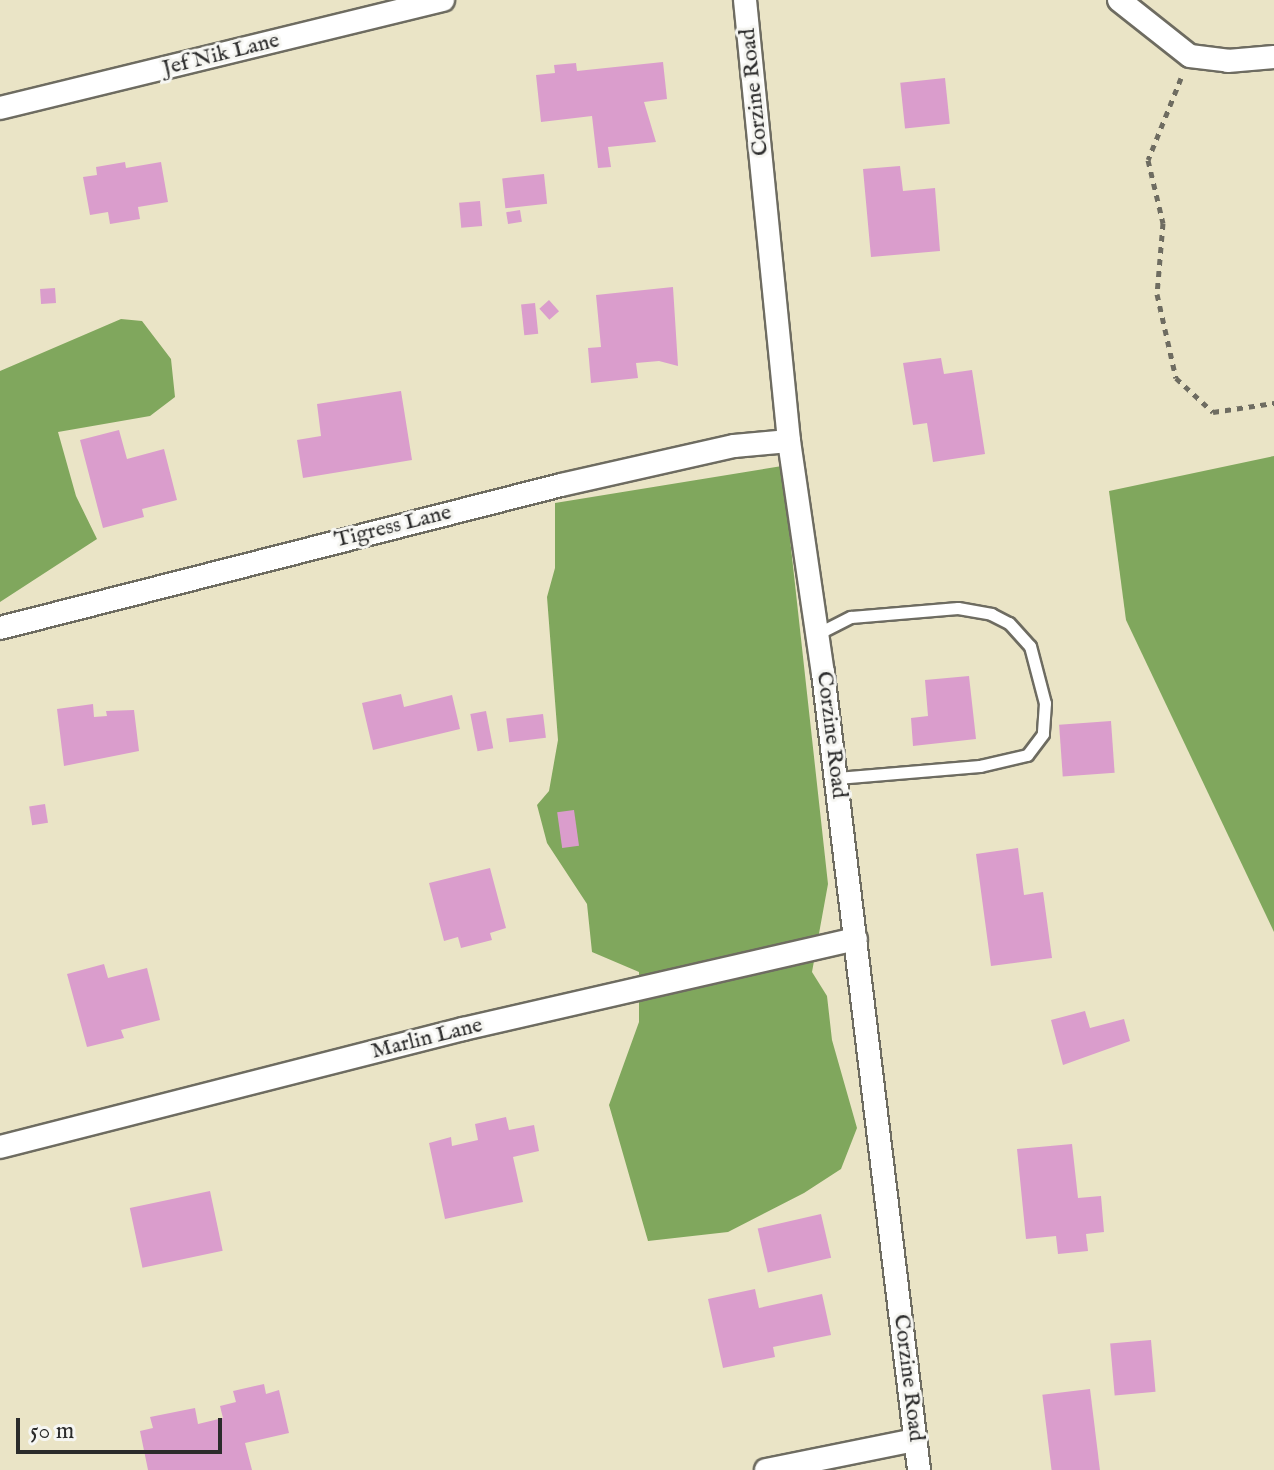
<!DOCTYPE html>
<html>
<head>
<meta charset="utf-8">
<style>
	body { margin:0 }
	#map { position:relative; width:1274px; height:1470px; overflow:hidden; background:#eae4c6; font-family:"IM FELL English",serif }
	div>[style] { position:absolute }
	.forest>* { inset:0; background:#80a75d }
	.building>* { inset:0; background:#da9dcc; transform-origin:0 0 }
	.path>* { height:5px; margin-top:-2.5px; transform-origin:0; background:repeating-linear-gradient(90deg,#6e6c61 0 6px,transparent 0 12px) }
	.roads { filter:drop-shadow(2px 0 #6e6c61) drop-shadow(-2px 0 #6e6c61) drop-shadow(0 2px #6e6c61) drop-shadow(0 -2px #6e6c61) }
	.service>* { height:11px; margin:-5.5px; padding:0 5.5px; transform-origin:5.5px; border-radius:5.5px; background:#fff }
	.minor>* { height:22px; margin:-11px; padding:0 11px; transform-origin:11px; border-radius:11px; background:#fff }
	span { translate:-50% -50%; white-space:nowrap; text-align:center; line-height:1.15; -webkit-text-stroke:6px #f6f6f2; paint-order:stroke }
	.street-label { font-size:22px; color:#2b2b2b }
	.scale { position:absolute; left:16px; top:1418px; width:206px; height:36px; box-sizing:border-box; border:4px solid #2b2b2b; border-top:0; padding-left:10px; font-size:24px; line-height:28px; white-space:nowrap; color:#2b2b2b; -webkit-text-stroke:6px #f6f6f2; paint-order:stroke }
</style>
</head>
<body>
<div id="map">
	<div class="forest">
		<div style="clip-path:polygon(121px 319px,142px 321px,171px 359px,175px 397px,150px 416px,58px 432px,76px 496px,97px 539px,0 602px,0 371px)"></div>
		<div style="clip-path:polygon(1274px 456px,1274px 932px,1126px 620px,1109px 491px)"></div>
		<div style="clip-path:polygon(782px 466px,828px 884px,812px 972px,827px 996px,832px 1040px,857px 1128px,841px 1169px,804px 1193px,728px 1232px,648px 1241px,609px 1105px,639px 1022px,639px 972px,592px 952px,587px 904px,547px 843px,537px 805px,549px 791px,558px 740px,547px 597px,555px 568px,555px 503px)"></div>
	</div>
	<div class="building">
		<div style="clip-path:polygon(663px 62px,667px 99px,644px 102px,656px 142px,608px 147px,611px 167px,598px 168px,592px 116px,541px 122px,536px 75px,555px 73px,554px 65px,576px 63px,577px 71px)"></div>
		<div style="left:945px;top:78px;width:46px;height:45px;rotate:84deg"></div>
		<div style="clip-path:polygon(125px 162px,126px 168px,161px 162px,168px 202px,138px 207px,140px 219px,110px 224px,108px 212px,90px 215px,83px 177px,97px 175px,96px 167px)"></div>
		<div style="clip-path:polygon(900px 166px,903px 191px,935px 188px,940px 251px,871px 257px,863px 169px)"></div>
		<div style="left:544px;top:174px;width:30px;height:42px;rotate:84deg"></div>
		<div style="left:480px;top:201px;width:25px;height:21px;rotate:85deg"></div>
		<div style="left:520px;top:210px;width:12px;height:14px;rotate:81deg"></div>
		<div style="clip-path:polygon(673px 287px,678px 366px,659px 361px,636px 363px,638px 378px,591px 383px,588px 348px,601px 347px,596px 295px)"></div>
		<div style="left:55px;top:288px;width:15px;height:15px;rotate:86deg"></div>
		<div style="left:549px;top:300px;width:15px;height:13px;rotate:48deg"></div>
		<div style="left:535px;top:303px;width:31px;height:14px;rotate:84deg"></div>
		<div style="clip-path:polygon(941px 358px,944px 374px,972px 370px,985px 454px,933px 462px,927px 423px,913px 425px,903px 363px)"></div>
		<div style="clip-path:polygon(401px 391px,412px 460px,303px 478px,297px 440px,321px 436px,317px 404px)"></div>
		<div style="clip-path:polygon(119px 430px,127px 459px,164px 449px,177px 500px,142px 509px,144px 517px,103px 528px,80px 440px)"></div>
		<div style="clip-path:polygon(969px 676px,976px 739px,913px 746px,911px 718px,928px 716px,925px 680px)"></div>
		<div style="clip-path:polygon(401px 694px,404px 707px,452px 695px,460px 729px,373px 750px,362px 703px)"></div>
		<div style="clip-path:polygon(93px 704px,94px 717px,107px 716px,106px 711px,134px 710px,139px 751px,64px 766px,57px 709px)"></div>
		<div style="left:486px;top:711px;width:38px;height:16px;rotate:79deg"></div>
		<div style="left:543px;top:714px;width:24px;height:37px;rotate:83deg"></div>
		<div style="left:1111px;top:721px;width:52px;height:52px;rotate:86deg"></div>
		<div style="left:45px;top:804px;width:19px;height:16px;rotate:81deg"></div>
		<div style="left:574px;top:810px;width:36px;height:17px;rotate:82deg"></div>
		<div style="clip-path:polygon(1018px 848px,1024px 895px,1043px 892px,1052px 958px,991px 966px,976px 854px)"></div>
		<div style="clip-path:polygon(490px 868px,506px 928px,490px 933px,492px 940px,461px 948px,458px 937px,444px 941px,429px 883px)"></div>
		<div style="clip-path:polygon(104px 964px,108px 978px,147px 968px,160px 1020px,121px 1030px,124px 1038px,87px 1047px,67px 974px)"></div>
		<div style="clip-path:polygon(1085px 1011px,1090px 1028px,1124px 1019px,1130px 1041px,1063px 1065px,1051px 1020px)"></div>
		<div style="clip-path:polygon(506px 1117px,509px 1130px,534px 1125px,539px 1151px,513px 1157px,523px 1202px,445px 1219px,429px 1143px,451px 1137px,452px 1146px,478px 1140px,475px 1124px)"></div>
		<div style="clip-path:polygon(1072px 1144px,1078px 1198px,1101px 1196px,1104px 1232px,1086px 1234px,1088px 1251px,1058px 1254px,1056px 1236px,1026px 1239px,1017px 1149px)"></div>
		<div style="left:210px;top:1191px;width:61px;height:82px;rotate:78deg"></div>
		<div style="left:821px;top:1214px;width:45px;height:65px;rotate:77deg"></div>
		<div style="clip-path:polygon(755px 1289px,759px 1308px,822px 1294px,831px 1335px,773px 1347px,775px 1357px,723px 1368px,708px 1299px)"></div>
		<div style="left:1151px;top:1340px;width:52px;height:41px;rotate:85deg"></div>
		<div style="clip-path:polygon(264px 1384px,266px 1394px,279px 1390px,289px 1433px,245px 1443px,252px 1470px,148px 1470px,140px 1431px,153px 1428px,150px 1417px,195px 1408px,198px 1424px,223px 1418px,220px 1406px,236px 1402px,233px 1391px)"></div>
		<div style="left:1090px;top:1389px;width:82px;height:48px;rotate:83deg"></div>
	</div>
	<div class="path">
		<div style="left:1181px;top:78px;width:88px;rotate:111.9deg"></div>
		<div style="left:1148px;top:160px;width:65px;rotate:76.6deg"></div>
		<div style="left:1163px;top:223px;width:71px;rotate:94.8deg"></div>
		<div style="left:1157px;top:294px;width:86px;rotate:77.3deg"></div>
		<div style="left:1176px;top:378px;width:50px;rotate:42.6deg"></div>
		<div style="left:1213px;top:412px;width:62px;rotate:-8.4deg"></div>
	</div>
	<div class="roads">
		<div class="service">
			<div style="left:817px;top:634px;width:38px;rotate:-27deg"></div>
			<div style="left:851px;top:617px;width:107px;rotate:-4.8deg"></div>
			<div style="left:958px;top:608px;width:34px;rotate:10deg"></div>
			<div style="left:991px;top:614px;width:20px;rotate:27deg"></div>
			<div style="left:1009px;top:623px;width:31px;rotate:48deg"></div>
			<div style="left:1030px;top:646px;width:59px;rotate:75.3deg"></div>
			<div style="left:1045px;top:703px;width:31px;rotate:94deg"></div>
			<div style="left:1043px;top:734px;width:26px;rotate:127deg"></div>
			<div style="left:1027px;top:755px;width:48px;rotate:166.8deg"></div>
			<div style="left:980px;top:766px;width:144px;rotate:175.2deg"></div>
		</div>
		<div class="minor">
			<div style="left:745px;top:0;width:443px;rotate:84.3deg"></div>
			<div style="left:789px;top:441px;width:234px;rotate:81.7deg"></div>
			<div style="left:823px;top:673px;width:803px;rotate:83.13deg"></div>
			<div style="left:1119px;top:0;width:90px;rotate:38.3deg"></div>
			<div style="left:1190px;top:56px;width:38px;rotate:7deg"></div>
			<div style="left:1228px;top:61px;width:46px;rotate:-5deg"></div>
			<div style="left:0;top:108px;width:456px;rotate:-13.7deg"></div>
			<div style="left:0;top:628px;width:579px;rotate:-14.3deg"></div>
			<div style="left:561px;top:485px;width:177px;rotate:-12.7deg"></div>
			<div style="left:734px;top:446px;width:55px;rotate:-5.2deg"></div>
			<div style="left:0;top:1147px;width:478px;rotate:-14.3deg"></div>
			<div style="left:463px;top:1029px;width:403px;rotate:-12.9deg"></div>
			<div style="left:766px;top:1470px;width:152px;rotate:-11.4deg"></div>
		</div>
	</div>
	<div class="street-label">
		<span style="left:221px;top:55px;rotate:-14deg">Jef Nik Lane</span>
		<span style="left:755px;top:92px;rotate:-96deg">Corzine Road</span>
		<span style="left:393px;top:527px;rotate:-14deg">Tigress Lane</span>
		<span style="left:831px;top:735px;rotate:83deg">Corzine Road</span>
		<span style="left:427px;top:1039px;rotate:-14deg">Marlin Lane</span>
		<span style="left:908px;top:1378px;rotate:83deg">Corzine Road</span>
	</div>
	<div class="scale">50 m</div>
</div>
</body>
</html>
